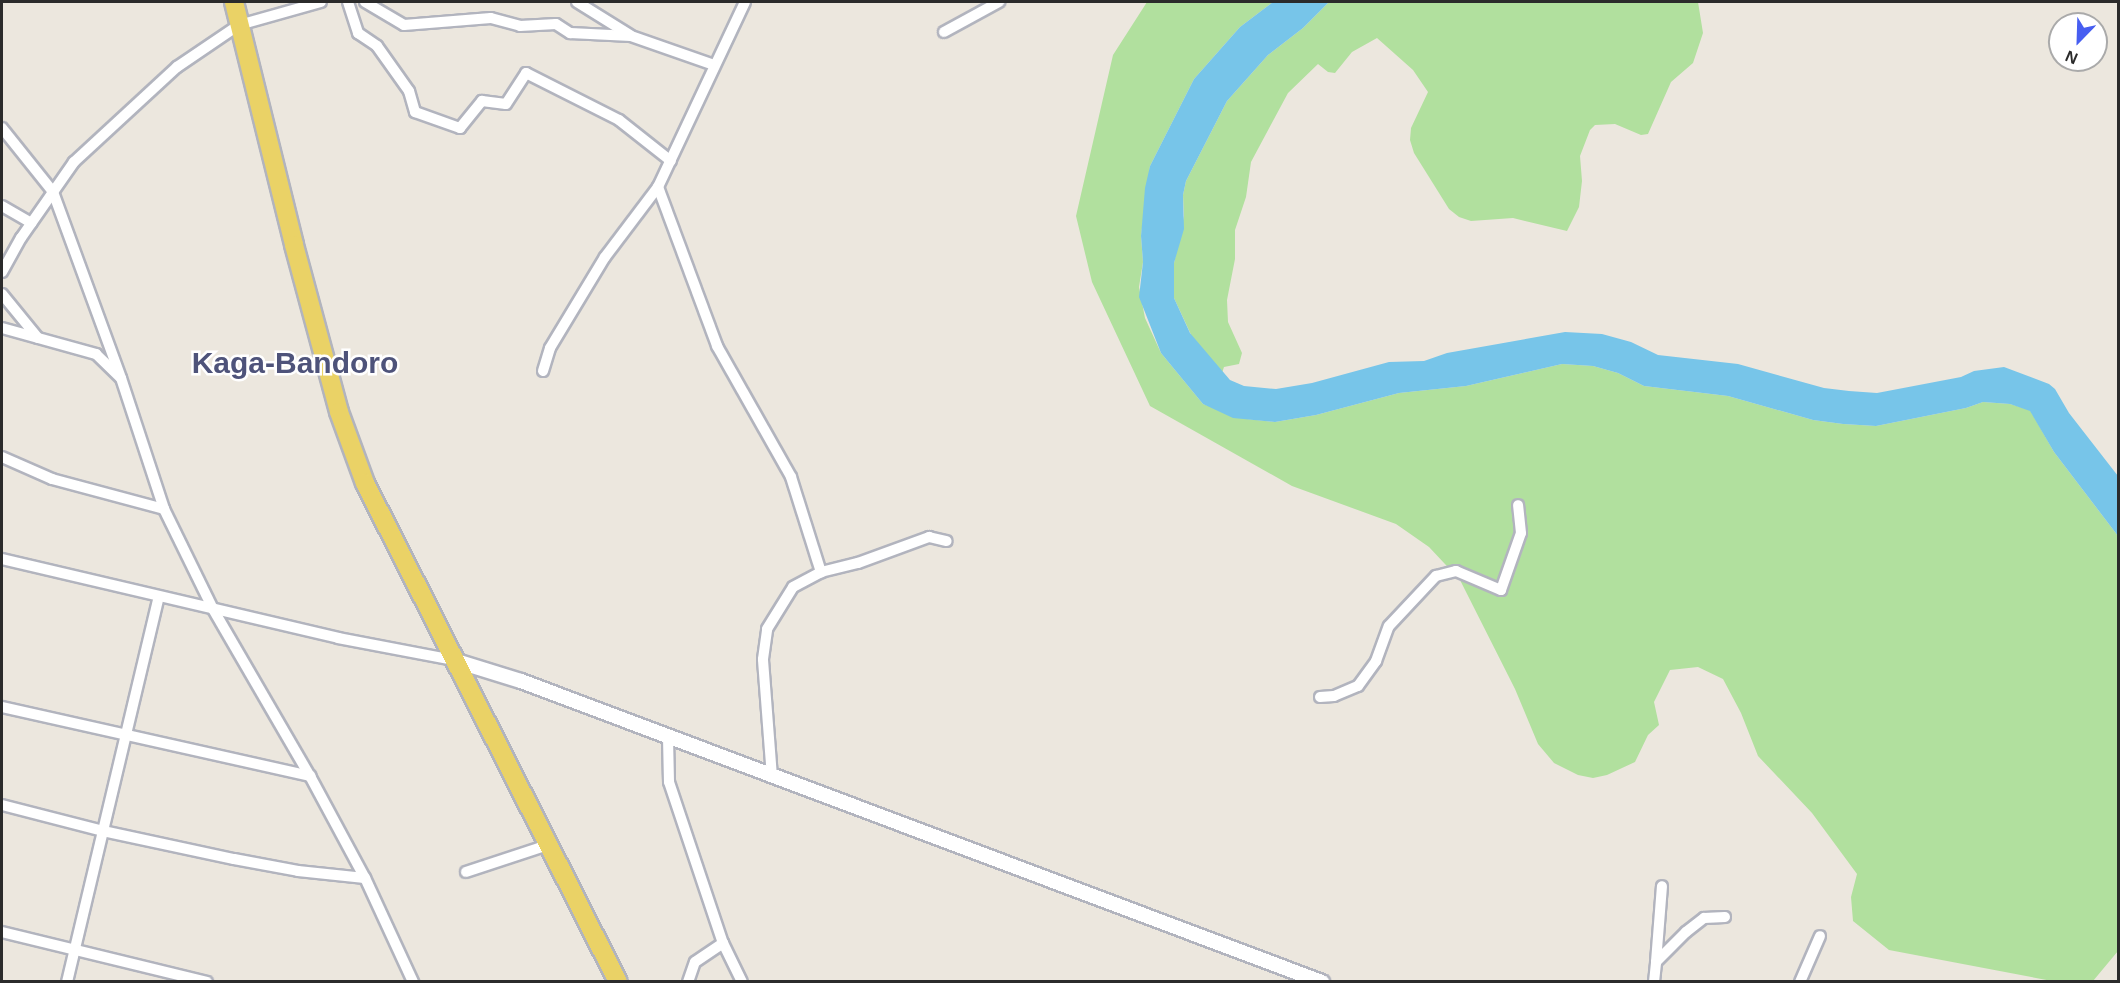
<!DOCTYPE html>
<html>
<head>
<meta charset="utf-8">
<style>
	body { margin:0 }
	#map { position:relative; width:2120px; height:983px; overflow:hidden; background:#ece7de; font-family:Arial,sans-serif }
	div>[style] { position:absolute }
	.green>* { inset:0; background:#b1e09e }
	.water>* { inset:0; background:#77c5e9 }
	.roads { filter:drop-shadow(2px 0 #b2b4be) drop-shadow(-2px 0 #b2b4be) drop-shadow(0 2px #b2b4be) drop-shadow(0 -2px #b2b4be) }
	.minor>* { height:10px; margin:-5px; padding:0 5px; transform-origin:5px; border-radius:5px; background:#fff }
	.tertiary>* { height:14px; margin:-7px; padding:0 7px; transform-origin:7px; border-radius:7px; background:#fff }
	.primary>* { height:18px; margin:-9px; padding:0 9px; transform-origin:9px; border-radius:9px; background:#ead266 }
	span { translate:-50% -50%; white-space:nowrap; text-align:center; line-height:1.15; -webkit-text-stroke:5px #fff; paint-order:stroke }
	.town-label { font-size:30px; color:#4e537a; font-weight:700 }
	.frame { position:absolute; inset:0; border:3px solid #2b2b2b; pointer-events:none }
	.north { position:absolute; left:2048px; top:12px; width:60px; height:60px; box-sizing:border-box; background:#fff; border:2px solid #aaa; border-radius:50%; rotate:203deg; font-size:16px; font-weight:700; line-height:24px; text-align:center; color:#2b2b2b }
	.north::after { content:''; display:block; margin:auto; width:21px; height:27px; background:#475ef1; clip-path:polygon(50% 0,100% 100%,50% 72%,0 100%) }
</style>
</head>
<body>
<div id="map">
	<div class="green">
		<div style="clip-path:polygon(1147px 2px,1273px 2px,1240px 27px,1194px 79px,1150px 166px,1141px 236px,1143px 262px,1139px 287px,1145px 318px,1161px 353px,1203px 404px,1247px 419px,1275px 422px,1316px 415px,1399px 393px,1466px 386px,1562px 364px,1593px 366px,1618px 373px,1644px 386px,1728px 396px,1813px 420px,1843px 424px,1876px 426px,1966px 408px,1983px 402px,2010px 404px,2030px 410px,2054px 452px,2118px 536px,2118px 951px,2093px 981px,2057px 982px,1889px 950px,1853px 921px,1851px 897px,1857px 874px,1812px 813px,1758px 756px,1741px 713px,1723px 679px,1698px 667px,1670px 670px,1654px 702px,1659px 725px,1648px 735px,1635px 762px,1607px 775px,1593px 778px,1578px 775px,1554px 763px,1538px 744px,1515px 689px,1460px 580px,1429px 547px,1396px 524px,1292px 486px,1150px 406px,1092px 282px,1076px 216px,1113px 55px)"></div>
		<div style="clip-path:polygon(1329px 2px,1698px 2px,1703px 33px,1693px 63px,1671px 82px,1648px 134px,1641px 135px,1615px 124px,1595px 125px,1590px 130px,1580px 156px,1582px 181px,1579px 207px,1567px 231px,1513px 218px,1471px 221px,1459px 217px,1449px 209px,1414px 153px,1410px 140px,1411px 128px,1428px 92px,1413px 70px,1377px 38px,1352px 52px,1335px 73px,1328px 72px,1318px 64px,1288px 93px,1251px 162px,1246px 197px,1235px 230px,1235px 259px,1227px 300px,1228px 322px,1242px 353px,1239px 364px,1224px 367px,1222px 373px,1193px 339px,1174px 298px,1174px 263px,1184px 216px,1183px 195px,1186px 181px,1227px 101px,1268px 55px,1303px 28px)"></div>
	</div>
	<div class="water">
		<div style="clip-path:polygon(1273px 2px,1329px 2px,1303px 28px,1268px 55px,1227px 101px,1186px 181px,1183px 195px,1184px 229px,1174px 263px,1174px 298px,1190px 333px,1230px 380px,1244px 386px,1276px 389px,1312px 383px,1389px 362px,1424px 361px,1447px 353px,1565px 332px,1602px 334px,1631px 342px,1658px 355px,1738px 364px,1824px 388px,1849px 391px,1877px 393px,1961px 377px,1974px 371px,2004px 367px,2049px 384px,2055px 389px,2069px 413px,2118px 476px,2118px 536px,2054px 452px,2030px 411px,2010px 404px,1983px 402px,1966px 408px,1876px 426px,1843px 424px,1813px 420px,1728px 396px,1644px 386px,1618px 373px,1593px 366px,1562px 364px,1466px 386px,1399px 393px,1316px 415px,1275px 422px,1233px 418px,1203px 404px,1161px 353px,1139px 297px,1143px 262px,1141px 236px,1145px 188px,1150px 166px,1194px 79px,1240px 27px)"></div>
	</div>
	<div class="roads">
		<div class="minor">
			<div style="left:348px;top:2px;width:33px;rotate:72deg"></div>
			<div style="left:358px;top:33px;width:23px;rotate:34deg"></div>
			<div style="left:377px;top:46px;width:55px;rotate:54.6deg"></div>
			<div style="left:409px;top:91px;width:22px;rotate:74deg"></div>
			<div style="left:415px;top:112px;width:48px;rotate:19.6deg"></div>
			<div style="left:460px;top:128px;width:35px;rotate:-51deg"></div>
			<div style="left:482px;top:101px;width:24px;rotate:7deg"></div>
			<div style="left:506px;top:104px;width:37px;rotate:-57deg"></div>
			<div style="left:526px;top:73px;width:104px;rotate:26.8deg"></div>
			<div style="left:619px;top:120px;width:66px;rotate:38.3deg"></div>
			<div style="left:365px;top:2px;width:45px;rotate:30.5deg"></div>
			<div style="left:404px;top:25px;width:87px;rotate:-4.6deg"></div>
			<div style="left:491px;top:18px;width:30px;rotate:15deg"></div>
			<div style="left:520px;top:26px;width:36px;rotate:-3deg"></div>
			<div style="left:556px;top:24px;width:17px;rotate:33deg"></div>
			<div style="left:570px;top:33px;width:61px;rotate:2.8deg"></div>
			<div style="left:631px;top:36px;width:88px;rotate:19.3deg"></div>
			<div style="left:577px;top:2px;width:62px;rotate:31.9deg"></div>
			<div style="left:745px;top:2px;width:204px;rotate:115.2deg"></div>
			<div style="left:658px;top:187px;width:170px;rotate:69.6deg"></div>
			<div style="left:717px;top:346px;width:150px;rotate:60.5deg"></div>
			<div style="left:791px;top:477px;width:100px;rotate:72.5deg"></div>
			<div style="left:944px;top:32px;width:63px;rotate:-28.6deg"></div>
			<div style="left:2px;top:128px;width:82px;rotate:51.4deg"></div>
			<div style="left:53px;top:192px;width:195px;rotate:69.9deg"></div>
			<div style="left:2px;top:206px;width:34px;rotate:30deg"></div>
			<div style="left:2px;top:272px;width:39px;rotate:-61deg"></div>
			<div style="left:21px;top:238px;width:93px;rotate:-55.1deg"></div>
			<div style="left:74px;top:162px;width:140px;rotate:-42.7deg"></div>
			<div style="left:177px;top:67px;width:75px;rotate:-34.1deg"></div>
			<div style="left:239px;top:25px;width:85px;rotate:-15.7deg"></div>
			<div style="left:2px;top:294px;width:57px;rotate:50.7deg"></div>
			<div style="left:2px;top:328px;width:98px;rotate:15.5deg"></div>
			<div style="left:96px;top:354px;width:35px;rotate:44deg"></div>
			<div style="left:121px;top:378px;width:138px;rotate:71.8deg"></div>
			<div style="left:164px;top:509px;width:111px;rotate:63.9deg"></div>
			<div style="left:213px;top:609px;width:193px;rotate:59.9deg"></div>
			<div style="left:310px;top:776px;width:116px;rotate:61.7deg"></div>
			<div style="left:365px;top:878px;width:115px;rotate:65.2deg"></div>
			<div style="left:543px;top:371px;width:24px;rotate:-73deg"></div>
			<div style="left:550px;top:348px;width:106px;rotate:-58.9deg"></div>
			<div style="left:605px;top:257px;width:88px;rotate:-52.9deg"></div>
			<div style="left:2px;top:457px;width:55px;rotate:23.7deg"></div>
			<div style="left:52px;top:479px;width:116px;rotate:15deg"></div>
			<div style="left:2px;top:559px;width:345px;rotate:13.2deg"></div>
			<div style="left:338px;top:638px;width:117px;rotate:10.8deg"></div>
			<div style="left:1320px;top:697px;width:14px;rotate:-4deg"></div>
			<div style="left:1334px;top:696px;width:26px;rotate:-23deg"></div>
			<div style="left:1358px;top:686px;width:31px;rotate:-54deg"></div>
			<div style="left:1376px;top:661px;width:37px;rotate:-70deg"></div>
			<div style="left:1389px;top:626px;width:69px;rotate:-46.8deg"></div>
			<div style="left:1436px;top:576px;width:21px;rotate:-14deg"></div>
			<div style="left:1456px;top:571px;width:49px;rotate:22.9deg"></div>
			<div style="left:1501px;top:590px;width:60px;rotate:-70.7deg"></div>
			<div style="left:1521px;top:533px;width:28px;rotate:-96deg"></div>
			<div style="left:2px;top:707px;width:316px;rotate:12.6deg"></div>
			<div style="left:668px;top:738px;width:44px;rotate:88.7deg"></div>
			<div style="left:669px;top:782px;width:170px;rotate:71.5deg"></div>
			<div style="left:723px;top:943px;width:43px;rotate:64deg"></div>
			<div style="left:772px;top:777px;width:118px;rotate:-94.4deg"></div>
			<div style="left:763px;top:659px;width:30px;rotate:-82deg"></div>
			<div style="left:767px;top:629px;width:49px;rotate:-58.2deg"></div>
			<div style="left:793px;top:587px;width:32px;rotate:-28deg"></div>
			<div style="left:821px;top:572px;width:38px;rotate:-14deg"></div>
			<div style="left:858px;top:563px;width:76px;rotate:-20.1deg"></div>
			<div style="left:929px;top:537px;width:18px;rotate:13deg"></div>
			<div style="left:2px;top:805px;width:104px;rotate:14.4deg"></div>
			<div style="left:103px;top:831px;width:134px;rotate:12.1deg"></div>
			<div style="left:234px;top:859px;width:65px;rotate:10.6deg"></div>
			<div style="left:298px;top:871px;width:67px;rotate:6deg"></div>
			<div style="left:466px;top:872px;width:86px;rotate:-18.2deg"></div>
			<div style="left:2px;top:932px;width:211px;rotate:13.7deg"></div>
			<div style="left:1656px;top:962px;width:76px;rotate:-85.5deg"></div>
			<div style="left:67px;top:982px;width:396px;rotate:-76.6deg"></div>
			<div style="left:688px;top:982px;width:21px;rotate:-71deg"></div>
			<div style="left:695px;top:962px;width:34px;rotate:-34deg"></div>
			<div style="left:1654px;top:982px;width:20px;rotate:-84deg"></div>
			<div style="left:1656px;top:962px;width:42px;rotate:-45deg"></div>
			<div style="left:1686px;top:932px;width:23px;rotate:-38deg"></div>
			<div style="left:1704px;top:918px;width:21px;rotate:-3deg"></div>
			<div style="left:1800px;top:982px;width:50px;rotate:-66.5deg"></div>
		</div>
		<div class="tertiary">
			<div style="left:453px;top:660px;width:71px;rotate:17.2deg"></div>
			<div style="left:521px;top:681px;width:856px;rotate:20.6deg"></div>
		</div>
		<div class="primary">
			<div style="left:234px;top:2px;width:250px;rotate:76.1deg"></div>
			<div style="left:294px;top:245px;width:173px;rotate:74.9deg"></div>
			<div style="left:339px;top:412px;width:76px;rotate:69.9deg"></div>
			<div style="left:365px;top:483px;width:559px;rotate:63.11deg"></div>
		</div>
	</div>
	<div class="town-label">
		<span style="left:295px;top:363px">Kaga-Bandoro</span>
	</div>
	<div class="frame"></div>
	<div class="north">N</div>
</div>
</body>
</html>
